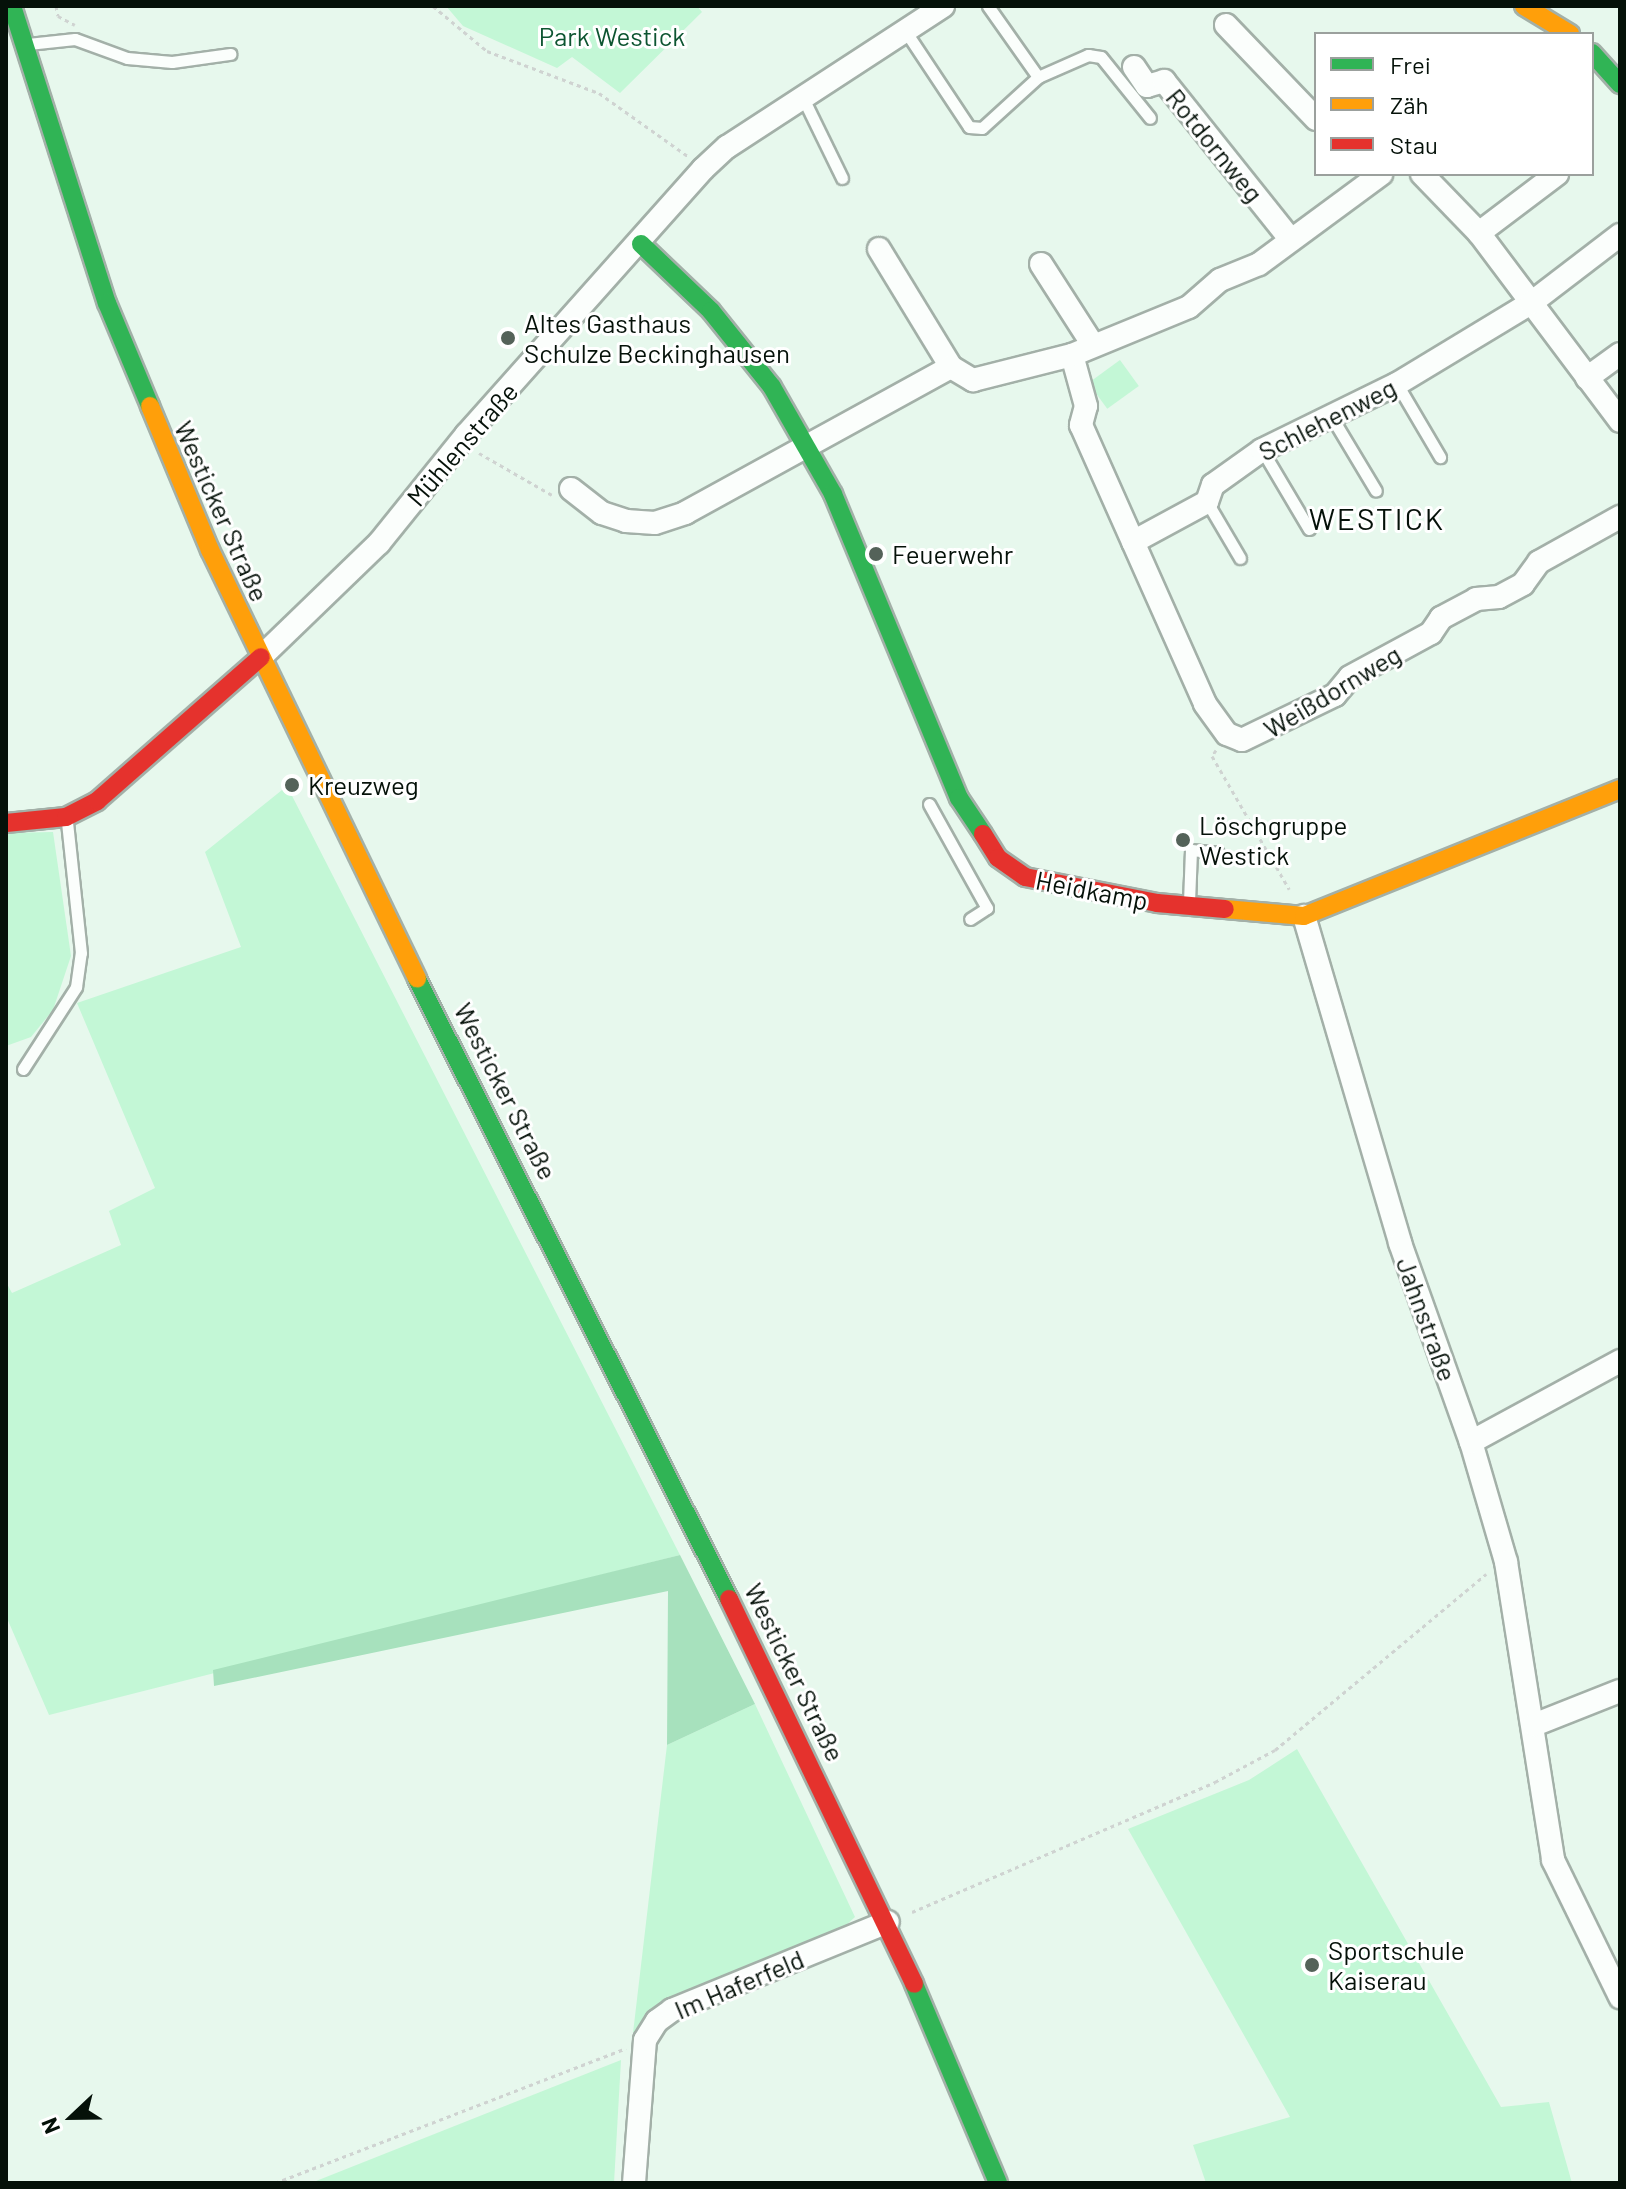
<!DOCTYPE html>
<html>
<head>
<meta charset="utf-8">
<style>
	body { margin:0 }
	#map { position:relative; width:1626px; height:2189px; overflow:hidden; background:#e7f8ed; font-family:Barlow,sans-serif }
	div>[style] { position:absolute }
	.green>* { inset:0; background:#c3f7d6; transform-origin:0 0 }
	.forest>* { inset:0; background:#a7e1bd }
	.path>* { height:3px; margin-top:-1.5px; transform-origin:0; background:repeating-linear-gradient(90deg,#cfd3d1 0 4px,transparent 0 8px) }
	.roads { filter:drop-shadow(2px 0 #a3b0a8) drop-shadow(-2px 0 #a3b0a8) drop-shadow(0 2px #a3b0a8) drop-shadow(0 -2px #a3b0a8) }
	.lane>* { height:11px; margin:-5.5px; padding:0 5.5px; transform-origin:5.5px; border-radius:5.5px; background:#fbfefc }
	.street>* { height:22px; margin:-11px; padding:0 11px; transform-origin:11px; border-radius:11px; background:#fbfefc }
	.fast>* { height:18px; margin:-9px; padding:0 9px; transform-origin:9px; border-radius:9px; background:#30b455 }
	.slow>* { height:18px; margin:-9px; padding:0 9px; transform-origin:9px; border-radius:9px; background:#ff9f0a }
	.jam>* { height:18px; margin:-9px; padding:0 9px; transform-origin:9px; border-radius:9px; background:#e5322d }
	.dots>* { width:22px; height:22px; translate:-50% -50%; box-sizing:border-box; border:4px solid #fff; border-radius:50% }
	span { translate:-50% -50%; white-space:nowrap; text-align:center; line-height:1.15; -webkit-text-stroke:6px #fff; paint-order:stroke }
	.park-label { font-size:26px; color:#0d5531 }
	.street-label { font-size:26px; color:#051109 }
	.poi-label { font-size:26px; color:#051109 }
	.left { translate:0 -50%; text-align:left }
	.quarter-label { font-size:30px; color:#051109; letter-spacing:2px }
	.frame { position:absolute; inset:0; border:8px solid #051109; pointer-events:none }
	.legend { position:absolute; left:1314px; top:32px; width:280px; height:144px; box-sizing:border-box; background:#fff; border:2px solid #9ba09d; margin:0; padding:10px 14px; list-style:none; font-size:24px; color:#051109 }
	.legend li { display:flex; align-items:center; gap:16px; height:40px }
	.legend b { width:40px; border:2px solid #9ba09d }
	.north { position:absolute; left:32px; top:2077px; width:80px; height:80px; -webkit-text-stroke:6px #fff; paint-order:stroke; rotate:248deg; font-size:22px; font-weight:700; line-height:32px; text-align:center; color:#051109 }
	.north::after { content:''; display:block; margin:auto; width:28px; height:36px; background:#051109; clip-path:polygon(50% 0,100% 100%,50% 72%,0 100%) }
</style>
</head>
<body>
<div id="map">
	<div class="green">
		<div style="clip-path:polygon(446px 6px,697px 6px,702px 12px,620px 93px,572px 57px,557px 68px,463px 26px)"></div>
		<div style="left:1120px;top:360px;width:32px;height:39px;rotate:54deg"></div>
		<div style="clip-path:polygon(287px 786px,680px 1555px,49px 1715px,6px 1616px,6px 1282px,12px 1293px,121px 1245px,109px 1211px,155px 1188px,77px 1003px,241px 947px,205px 852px)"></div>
		<div style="clip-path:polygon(53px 832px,71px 956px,53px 1010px,31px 1037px,6px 1046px,6px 833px)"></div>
		<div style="clip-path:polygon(755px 1704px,855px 1917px,843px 1928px,652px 2010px,633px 2033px,667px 1745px)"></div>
		<div style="clip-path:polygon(1297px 1749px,1501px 2107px,1549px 2102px,1572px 2183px,1206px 2183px,1193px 2145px,1290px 2117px,1128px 1829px,1249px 1780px)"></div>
		<div style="clip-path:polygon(621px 2060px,614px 2183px,311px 2183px)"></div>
	</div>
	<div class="forest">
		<div style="clip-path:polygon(680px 1555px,755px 1704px,667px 1745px,668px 1591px,214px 1686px,213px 1670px)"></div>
	</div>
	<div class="path">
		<div style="left:56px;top:6px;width:10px;rotate:79deg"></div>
		<div style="left:58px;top:16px;width:19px;rotate:28deg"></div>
		<div style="left:433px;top:6px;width:70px;rotate:39.8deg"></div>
		<div style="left:487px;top:51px;width:120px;rotate:20.6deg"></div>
		<div style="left:599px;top:93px;width:110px;rotate:35.4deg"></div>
		<div style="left:479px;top:453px;width:84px;rotate:29.9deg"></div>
		<div style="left:1216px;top:750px;width:7px;rotate:124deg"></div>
		<div style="left:1212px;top:756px;width:154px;rotate:59.9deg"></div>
		<div style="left:912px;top:1912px;width:330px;rotate:-23.2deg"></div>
		<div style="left:1215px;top:1782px;width:68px;rotate:-28.1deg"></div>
		<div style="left:1275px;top:1750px;width:275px;rotate:-39.8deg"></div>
		<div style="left:275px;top:2183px;width:376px;rotate:-21deg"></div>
	</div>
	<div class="roads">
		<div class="lane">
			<div style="left:988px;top:6px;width:87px;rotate:54.8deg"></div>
			<div style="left:906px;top:32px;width:114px;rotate:56.4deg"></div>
			<div style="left:969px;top:127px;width:13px;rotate:4deg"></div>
			<div style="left:982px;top:128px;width:76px;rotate:-42.3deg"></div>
			<div style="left:1038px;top:77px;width:55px;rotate:-23.7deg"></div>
			<div style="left:1088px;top:55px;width:13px;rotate:9deg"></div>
			<div style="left:1101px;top:57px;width:78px;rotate:51.2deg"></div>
			<div style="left:28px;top:44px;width:47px;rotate:-6.1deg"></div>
			<div style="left:75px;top:39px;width:55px;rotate:20.1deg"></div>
			<div style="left:127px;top:58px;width:45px;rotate:5.1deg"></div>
			<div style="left:172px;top:62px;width:59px;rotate:-7.9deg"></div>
			<div style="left:803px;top:98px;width:89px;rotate:64deg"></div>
			<div style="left:1397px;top:384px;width:85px;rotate:59.5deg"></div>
			<div style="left:1331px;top:416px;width:87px;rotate:59deg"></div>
			<div style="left:1262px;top:450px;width:92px;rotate:59.3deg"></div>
			<div style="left:1207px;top:502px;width:65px;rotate:59.5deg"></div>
			<div style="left:929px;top:804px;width:119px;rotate:60.9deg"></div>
			<div style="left:987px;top:908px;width:20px;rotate:147deg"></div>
			<div style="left:1189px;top:902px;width:52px;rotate:-87.8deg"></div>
			<div style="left:1191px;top:850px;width:27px;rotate:6deg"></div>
			<div style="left:23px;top:1069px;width:98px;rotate:-57.1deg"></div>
			<div style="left:76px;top:987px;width:34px;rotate:-82deg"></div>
			<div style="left:81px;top:953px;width:133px;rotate:-96.1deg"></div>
		</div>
		<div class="street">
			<div style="left:1226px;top:25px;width:130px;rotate:46.2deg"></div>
			<div style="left:1134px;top:67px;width:23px;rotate:56deg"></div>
			<div style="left:1147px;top:86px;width:18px;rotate:-16deg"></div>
			<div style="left:1164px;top:81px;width:202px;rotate:51.4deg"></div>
			<div style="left:1422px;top:174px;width:82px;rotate:46deg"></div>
			<div style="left:1479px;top:233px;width:235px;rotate:53.1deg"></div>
			<div style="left:1479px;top:233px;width:98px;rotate:-37.1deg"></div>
			<div style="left:879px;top:249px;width:138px;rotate:58.6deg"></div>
			<div style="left:1041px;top:264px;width:96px;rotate:57.3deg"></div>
			<div style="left:1072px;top:355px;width:53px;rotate:74.6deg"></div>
			<div style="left:1086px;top:406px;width:20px;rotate:105deg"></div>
			<div style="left:1081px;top:425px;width:305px;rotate:66deg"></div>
			<div style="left:1205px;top:704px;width:37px;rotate:54deg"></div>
			<div style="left:1227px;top:734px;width:16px;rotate:22deg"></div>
			<div style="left:1242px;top:740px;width:103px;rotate:-25.8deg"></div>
			<div style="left:1335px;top:695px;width:23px;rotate:-50deg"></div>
			<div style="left:1350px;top:677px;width:92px;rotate:-28.5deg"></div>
			<div style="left:1431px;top:633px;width:18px;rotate:-56deg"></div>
			<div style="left:1441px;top:618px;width:40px;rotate:-28deg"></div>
			<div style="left:1476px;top:599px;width:23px;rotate:-5deg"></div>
			<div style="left:1499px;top:597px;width:27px;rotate:-28deg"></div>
			<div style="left:1523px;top:584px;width:27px;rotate:-54deg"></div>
			<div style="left:1539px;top:562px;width:93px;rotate:-29.1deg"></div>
			<div style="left:1587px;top:378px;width:41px;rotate:-36deg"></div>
			<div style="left:571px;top:489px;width:39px;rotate:38deg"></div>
			<div style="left:602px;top:513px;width:25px;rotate:18deg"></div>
			<div style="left:626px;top:521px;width:29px;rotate:4deg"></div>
			<div style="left:655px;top:523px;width:32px;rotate:-18deg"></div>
			<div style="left:685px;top:513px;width:303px;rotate:-28.8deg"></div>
			<div style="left:951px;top:367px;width:26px;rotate:31deg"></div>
			<div style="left:973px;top:380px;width:102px;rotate:-14.2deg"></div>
			<div style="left:1072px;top:355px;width:126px;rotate:-22.3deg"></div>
			<div style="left:1189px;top:307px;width:41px;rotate:-41.1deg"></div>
			<div style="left:1220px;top:280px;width:42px;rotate:-22.3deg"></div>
			<div style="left:1259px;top:264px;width:152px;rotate:-36.4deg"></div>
			<div style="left:1133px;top:542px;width:84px;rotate:-28.4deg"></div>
			<div style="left:1207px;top:502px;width:18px;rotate:-71deg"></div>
			<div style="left:1213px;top:485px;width:60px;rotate:-35.5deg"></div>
			<div style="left:1262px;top:450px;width:150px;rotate:-26.1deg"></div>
			<div style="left:1397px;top:384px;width:157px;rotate:-31.2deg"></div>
			<div style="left:1531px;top:303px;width:112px;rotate:-37.4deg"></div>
			<div style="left:261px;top:657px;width:164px;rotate:-44deg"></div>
			<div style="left:379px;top:543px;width:139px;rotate:-51.1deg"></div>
			<div style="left:466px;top:435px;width:356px;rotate:-48.3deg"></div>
			<div style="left:703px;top:169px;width:33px;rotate:-43deg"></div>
			<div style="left:727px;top:147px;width:258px;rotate:-33.1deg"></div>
			<div style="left:1304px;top:916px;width:341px;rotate:73.6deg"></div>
			<div style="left:1400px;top:1243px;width:211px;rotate:70.4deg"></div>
			<div style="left:1471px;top:1442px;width:125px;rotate:73.7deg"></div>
			<div style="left:1506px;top:1562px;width:302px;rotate:81deg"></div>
			<div style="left:1553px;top:1860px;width:153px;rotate:63.9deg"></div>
			<div style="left:1471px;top:1442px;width:170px;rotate:-28.5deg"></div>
			<div style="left:1534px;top:1725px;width:92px;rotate:-21.6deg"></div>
			<div style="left:634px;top:2183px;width:143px;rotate:-85.6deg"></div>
			<div style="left:645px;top:2040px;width:22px;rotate:-58deg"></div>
			<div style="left:657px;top:2021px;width:19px;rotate:-36deg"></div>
			<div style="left:672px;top:2010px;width:233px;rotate:-22.2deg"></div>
		</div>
		<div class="fast">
			<div style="left:12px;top:6px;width:312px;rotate:72.3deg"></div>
			<div style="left:107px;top:303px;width:112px;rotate:67.3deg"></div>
			<div style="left:1592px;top:53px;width:42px;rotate:47.9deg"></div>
			<div style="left:641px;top:244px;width:97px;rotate:43.7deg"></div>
			<div style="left:711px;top:311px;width:97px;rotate:51.2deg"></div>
			<div style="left:772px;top:387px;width:123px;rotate:60.3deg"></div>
			<div style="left:833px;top:494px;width:329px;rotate:67.5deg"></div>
			<div style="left:959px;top:798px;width:43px;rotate:56.3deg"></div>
			<div style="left:417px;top:979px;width:694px;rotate:63.29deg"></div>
			<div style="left:914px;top:1984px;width:216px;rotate:67.1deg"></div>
		</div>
		<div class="slow">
			<div style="left:1524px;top:6px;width:54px;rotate:31.3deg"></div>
			<div style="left:150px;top:406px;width:156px;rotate:67.4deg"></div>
			<div style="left:210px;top:550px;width:476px;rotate:64.2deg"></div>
			<div style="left:1225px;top:909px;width:79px;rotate:5.1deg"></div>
			<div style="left:1304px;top:916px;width:341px;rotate:-21.9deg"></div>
		</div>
		<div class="jam">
			<div style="left:6px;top:823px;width:60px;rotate:-5.7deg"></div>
			<div style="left:66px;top:817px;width:35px;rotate:-27deg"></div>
			<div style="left:97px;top:801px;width:218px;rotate:-41.3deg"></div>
			<div style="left:983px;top:834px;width:28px;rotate:58deg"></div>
			<div style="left:998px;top:858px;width:33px;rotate:35deg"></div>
			<div style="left:1025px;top:877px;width:135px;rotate:11.1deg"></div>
			<div style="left:1157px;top:903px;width:68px;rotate:5deg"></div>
			<div style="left:729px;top:1599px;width:427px;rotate:64.3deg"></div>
		</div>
	</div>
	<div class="dots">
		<div style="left:508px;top:338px;background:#546259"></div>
		<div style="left:876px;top:554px;background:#546259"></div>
		<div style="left:292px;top:785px;background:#546259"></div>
		<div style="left:1183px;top:840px;background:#546259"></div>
		<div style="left:1312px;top:1965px;background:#546259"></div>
	</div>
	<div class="park-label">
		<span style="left:612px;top:36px">Park Westick</span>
	</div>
	<div class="street-label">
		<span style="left:1215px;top:145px;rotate:51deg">Rotdornweg</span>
		<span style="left:1327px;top:419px;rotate:-27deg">Schlehenweg</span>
		<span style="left:462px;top:444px;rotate:-49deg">Mühlenstraße</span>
		<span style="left:222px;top:511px;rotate:66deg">Westicker Straße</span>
		<span style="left:1332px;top:691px;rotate:-31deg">Weißdornweg</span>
		<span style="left:1092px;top:890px;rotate:11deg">Heidkamp</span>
		<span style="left:506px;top:1091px;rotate:63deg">Westicker Straße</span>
		<span style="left:1427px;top:1319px;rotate:70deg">Jahnstraße</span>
		<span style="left:795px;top:1672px;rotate:64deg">Westicker Straße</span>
		<span style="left:739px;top:1984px;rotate:-23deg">Im Haferfeld</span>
	</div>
	<div class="poi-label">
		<span class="left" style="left:524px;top:338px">Altes Gasthaus<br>Schulze Beckinghausen</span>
		<span class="left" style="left:892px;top:554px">Feuerwehr</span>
		<span class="left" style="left:308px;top:785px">Kreuzweg</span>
		<span class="left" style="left:1199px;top:840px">Löschgruppe<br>Westick</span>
		<span class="left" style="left:1328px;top:1965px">Sportschule<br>Kaiserau</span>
	</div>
	<div class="quarter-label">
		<span style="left:1377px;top:518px">WESTICK</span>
	</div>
	<div class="frame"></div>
	<ul class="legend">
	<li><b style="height:10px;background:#30b455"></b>Frei</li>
	<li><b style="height:10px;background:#ff9f0a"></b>Zäh</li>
	<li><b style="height:10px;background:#e5322d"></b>Stau</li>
	</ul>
	<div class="north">N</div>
</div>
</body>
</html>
